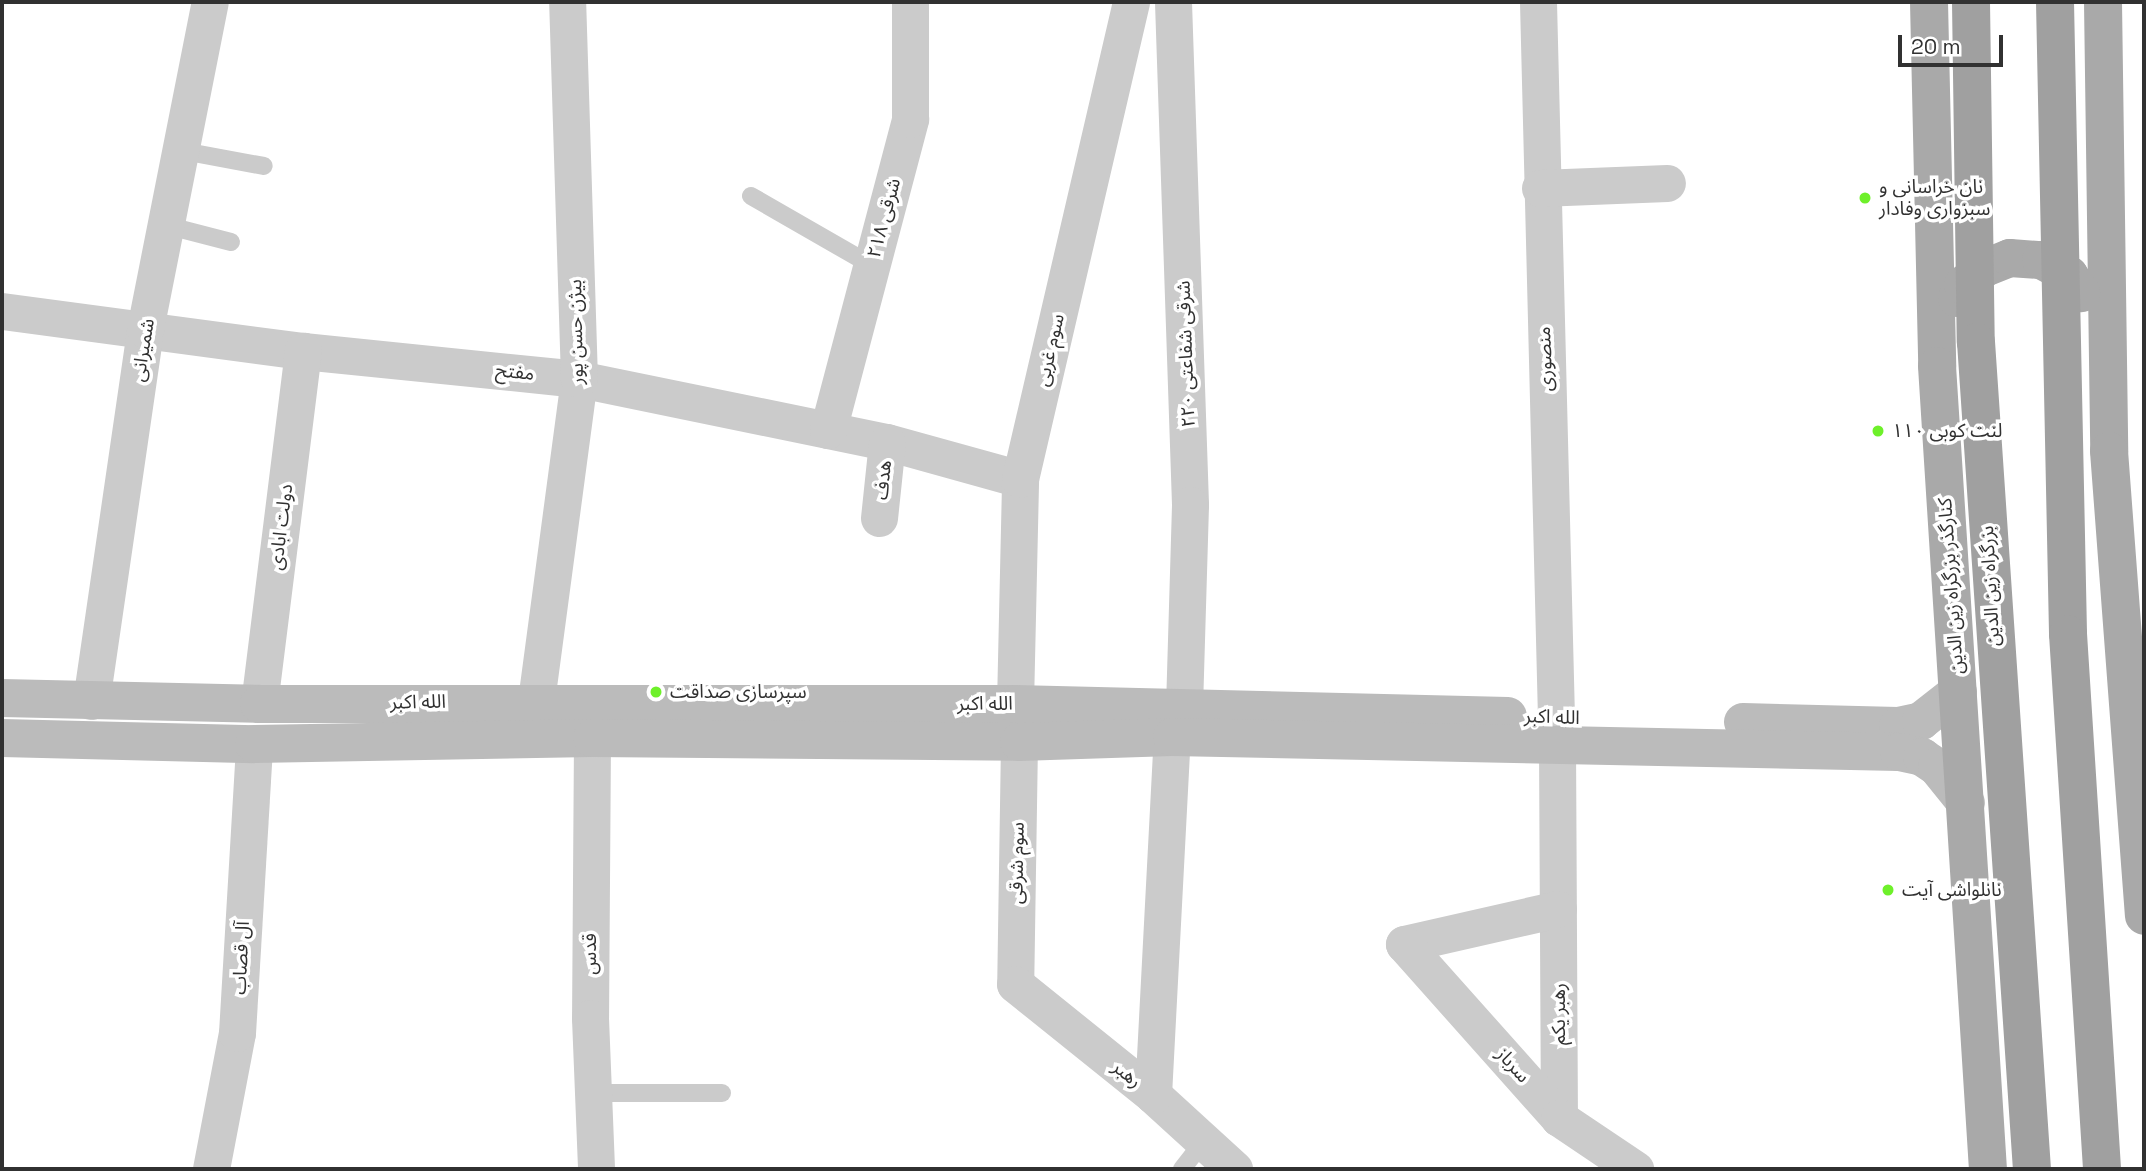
<!DOCTYPE html>
<html>
<head>
<meta charset="utf-8">
<style>
	body { margin:0 }
	#map { position:relative; width:2146px; height:1171px; overflow:hidden; background:#fff; font-family:"Space Grotesk","Noto Sans Arabic",sans-serif }
	div>[style] { position:absolute }
	.service>* { height:18px; margin:-9px; padding:0 9px; transform-origin:9px; border-radius:9px; background:#cbcbcb }
	.minor>* { height:37px; margin:-18.5px; padding:0 18.5px; transform-origin:18.5px; border-radius:18.5px; background:#cbcbcb }
	.secondary>* { height:38px; margin:-19px; padding:0 19px; transform-origin:19px; border-radius:19px; background:#bbb }
	.primary>* { height:38px; margin:-19px; padding:0 19px; transform-origin:19px; border-radius:19px; background:#a9a9a9 }
	.trunk-bridge>* { height:38px; margin:-19px; padding:0 19px; transform-origin:19px; border-radius:19px; background:#a0a0a0 }
	.dots>* { width:19px; height:19px; translate:-50% -50%; box-sizing:border-box; border:4px solid #fff; border-radius:50% }
	span { translate:-50% -50%; white-space:nowrap; text-align:center; line-height:1.15; -webkit-text-stroke:7px #fff; paint-order:stroke }
	.poi-label { font-size:19px; color:#313131 }
	.left { translate:0 -50%; text-align:left }
	.street-label { font-size:19px; color:#313131 }
	.frame { position:absolute; inset:0; border:4px solid #313131; pointer-events:none }
	.scale { position:absolute; left:1898px; top:35px; width:105px; height:32px; box-sizing:border-box; border:4px solid #313131; border-top:0; padding-left:9px; font-size:21px; line-height:24px; white-space:nowrap; color:#313131; -webkit-text-stroke:5px #fff; paint-order:stroke }
</style>
</head>
<body>
<div id="map">
	<div class="service">
		<div style="left:183px;top:151px;width:82px;rotate:10.5deg"></div>
		<div style="left:751px;top:196px;width:138px;rotate:29.9deg"></div>
		<div style="left:169px;top:226px;width:64px;rotate:14.5deg"></div>
		<div style="left:595px;top:1093px;width:127px"></div>
		<div style="left:1182px;top:1169px;width:34px;rotate:-52deg"></div>
	</div>
	<div class="minor">
		<div style="left:1173px;top:2px;width:503px;rotate:88.06deg"></div>
		<div style="left:1190px;top:505px;width:202px;rotate:91.7deg"></div>
		<div style="left:1538px;top:2px;width:715px;rotate:88.56deg"></div>
		<div style="left:1540px;top:188px;width:127px;rotate:-2.3deg"></div>
		<div style="left:2px;top:311px;width:304px;rotate:7.6deg"></div>
		<div style="left:303px;top:351px;width:277px;rotate:5.8deg"></div>
		<div style="left:579px;top:379px;width:314px;rotate:11.6deg"></div>
		<div style="left:887px;top:442px;width:138px;rotate:15.5deg"></div>
		<div style="left:828px;top:430px;width:322px;rotate:-75.2deg"></div>
		<div style="left:910px;top:119px;width:117px;rotate:-90deg"></div>
		<div style="left:879px;top:518px;width:76px;rotate:-84deg"></div>
		<div style="left:91px;top:701px;width:376px;rotate:-81.7deg"></div>
		<div style="left:145px;top:329px;width:333px;rotate:-78.8deg"></div>
		<div style="left:536px;top:701px;width:325px;rotate:-82.4deg"></div>
		<div style="left:579px;top:379px;width:377px;rotate:-91.8deg"></div>
		<div style="left:259px;top:704px;width:356px;rotate:-82.9deg"></div>
		<div style="left:1015px;top:704px;width:225px;rotate:-88.7deg"></div>
		<div style="left:1020px;top:479px;width:490px;rotate:-76.9deg"></div>
		<div style="left:592px;top:738px;width:280px;rotate:90.4deg"></div>
		<div style="left:590px;top:1018px;width:151px;rotate:87.7deg"></div>
		<div style="left:1019px;top:742px;width:242px;rotate:90.9deg"></div>
		<div style="left:1015px;top:984px;width:177px;rotate:38.8deg"></div>
		<div style="left:1153px;top:1095px;width:110px;rotate:42.4deg"></div>
		<div style="left:1557px;top:743px;width:375px;rotate:89.7deg"></div>
		<div style="left:1558px;top:909px;width:158px;rotate:167.2deg"></div>
		<div style="left:1404px;top:944px;width:233px;rotate:48.3deg"></div>
		<div style="left:1559px;top:1118px;width:92px;rotate:33.9deg"></div>
		<div style="left:1153px;top:1095px;width:359px;rotate:-87deg"></div>
		<div style="left:211px;top:1169px;width:138px;rotate:-79.2deg"></div>
		<div style="left:237px;top:1033px;width:289px;rotate:-86.6deg"></div>
	</div>
	<div class="secondary">
		<div style="left:2px;top:698px;width:257px;rotate:1.3deg"></div>
		<div style="left:259px;top:704px;width:756px"></div>
		<div style="left:1015px;top:704px;width:493px;rotate:1.4deg"></div>
		<div style="left:1743px;top:722px;width:155px;rotate:1.5deg"></div>
		<div style="left:1898px;top:726px;width:24px;rotate:-12deg"></div>
		<div style="left:1921px;top:721px;width:47px;rotate:-38.1deg"></div>
		<div style="left:2px;top:738px;width:252px;rotate:1.4deg"></div>
		<div style="left:254px;top:744px;width:338px;rotate:-1deg"></div>
		<div style="left:592px;top:738px;width:427px;rotate:0.5deg"></div>
		<div style="left:1019px;top:742px;width:153px;rotate:-1.9deg"></div>
		<div style="left:1172px;top:737px;width:727px;rotate:1.18deg"></div>
		<div style="left:1899px;top:752px;width:24px;rotate:12deg"></div>
		<div style="left:1922px;top:757px;width:18px;rotate:34deg"></div>
		<div style="left:1937px;top:767px;width:46px;rotate:51.1deg"></div>
	</div>
	<div class="primary">
		<div style="left:1929px;top:2px;width:364px;rotate:88.7deg"></div>
		<div style="left:1937px;top:366px;width:805px;rotate:86.37deg"></div>
		<div style="left:2103px;top:2px;width:449px;rotate:89.2deg"></div>
		<div style="left:2109px;top:451px;width:466px;rotate:85.7deg"></div>
		<div style="left:1957px;top:298px;width:14px;rotate:-65deg"></div>
		<div style="left:1963px;top:285px;width:28px;rotate:-38deg"></div>
		<div style="left:1985px;top:268px;width:27px;rotate:-22deg"></div>
		<div style="left:2010px;top:258px;width:31px;rotate:4deg"></div>
		<div style="left:2041px;top:260px;width:32px;rotate:28deg"></div>
		<div style="left:2069px;top:275px;width:22px;rotate:56deg"></div>
	</div>
	<div class="trunk-bridge">
		<div style="left:1971px;top:2px;width:340px;rotate:89.2deg"></div>
		<div style="left:1976px;top:342px;width:829px;rotate:86.13deg"></div>
		<div style="left:2055px;top:2px;width:632px;rotate:88.82deg"></div>
		<div style="left:2068px;top:634px;width:536px;rotate:86.36deg"></div>
	</div>
	<div class="dots">
		<div style="left:1865px;top:198px;background:#6ef02a"></div>
		<div style="left:1878px;top:431px;background:#6ef02a"></div>
		<div style="left:656px;top:692px;background:#6ef02a"></div>
		<div style="left:1888px;top:890px;background:#6ef02a"></div>
	</div>
	<div class="poi-label">
		<span class="left" style="left:1879px;top:198px">نان خراسانی و<br>سبزواری وفادار</span>
		<span class="left" style="left:1892px;top:431px">لنت کوبی ۱۱۰</span>
		<span class="left" style="left:670px;top:692px">سپرسازی صداقت</span>
		<span class="left" style="left:1902px;top:890px">نانلواشی آیت</span>
	</div>
	<div class="street-label">
		<span style="left:884px;top:218px;rotate:-75deg">۲۱۸ شرقی</span>
		<span style="left:576px;top:332px;rotate:-91deg">بیژن حسن پور</span>
		<span style="left:143px;top:350px;rotate:-81deg">شمیرانی</span>
		<span style="left:1050px;top:350px;rotate:-77deg">سوم غربی</span>
		<span style="left:1186px;top:354px;rotate:-92deg">۲۲۰ شرقی شفاعتی</span>
		<span style="left:1545px;top:359px;rotate:-92deg">منصوری</span>
		<span style="left:515px;top:372px;rotate:6deg">مفتح</span>
		<span style="left:883px;top:480px;rotate:-84deg">هدف</span>
		<span style="left:281px;top:527px;rotate:-83deg">دولت ابادی</span>
		<span style="left:1951px;top:586px;rotate:-94deg">کنارگذر بزرگراه زین الدین</span>
		<span style="left:1990px;top:586px;rotate:-93deg">بزرگراه زین الدین</span>
		<span style="left:418px;top:702px;rotate:-1deg">الله اکبر</span>
		<span style="left:985px;top:704px">الله اکبر</span>
		<span style="left:1552px;top:717px;rotate:2deg">الله اکبر</span>
		<span style="left:1017px;top:863px;rotate:-89deg">سوم شرقی</span>
		<span style="left:590px;top:954px;rotate:-90deg">قدس</span>
		<span style="left:241px;top:958px;rotate:-87deg">آل قصاب</span>
		<span style="left:1559px;top:1014px;rotate:-90deg">رهبر یکم</span>
		<span style="left:1513px;top:1065px;rotate:48deg">سرباز</span>
		<span style="left:1127px;top:1074px;rotate:39deg">رهبر</span>
	</div>
	<div class="frame"></div>
	<div class="scale">20 m</div>
</div>
</body>
</html>
